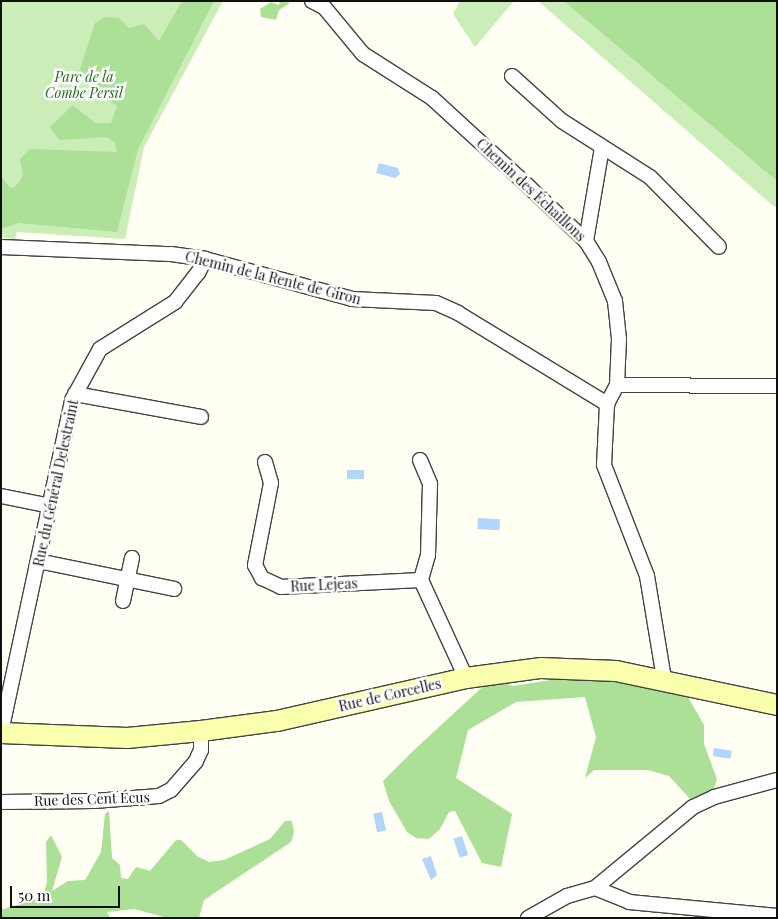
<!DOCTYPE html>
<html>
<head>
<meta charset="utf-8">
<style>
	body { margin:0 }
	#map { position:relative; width:778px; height:919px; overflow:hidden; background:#fffff3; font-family:"Playfair Display",serif }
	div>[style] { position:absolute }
	.green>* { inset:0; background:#cbeeb8 }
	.forest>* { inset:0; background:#abe096 }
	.water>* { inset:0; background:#b3d4fb; transform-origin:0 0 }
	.roads { filter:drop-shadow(1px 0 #434343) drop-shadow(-1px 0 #434343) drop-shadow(0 1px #434343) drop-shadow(0 -1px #434343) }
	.minor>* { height:14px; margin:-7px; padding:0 7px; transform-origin:7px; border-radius:7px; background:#fff }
	.secondary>* { height:20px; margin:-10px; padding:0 10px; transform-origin:10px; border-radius:10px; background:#faffae }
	span { translate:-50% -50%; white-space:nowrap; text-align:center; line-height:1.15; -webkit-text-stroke:5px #fff; paint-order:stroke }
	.park-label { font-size:14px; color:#1d6e1a; font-style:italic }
	.street-label { font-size:14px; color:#101010 }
	.frame { position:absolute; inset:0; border:2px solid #101010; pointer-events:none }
	.scale { position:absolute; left:10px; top:886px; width:110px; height:22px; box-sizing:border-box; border:2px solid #101010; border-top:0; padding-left:6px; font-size:15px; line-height:18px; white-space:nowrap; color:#101010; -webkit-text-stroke:4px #fff; paint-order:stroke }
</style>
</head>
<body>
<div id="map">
	<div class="green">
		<div style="clip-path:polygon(1px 1px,223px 1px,144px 147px,125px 239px,17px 232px,15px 239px,1px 237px)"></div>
		<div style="clip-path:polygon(460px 1px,514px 1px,475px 47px,453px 14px)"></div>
		<div style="clip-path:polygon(538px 1px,777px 1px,777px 208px,772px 205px)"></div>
	</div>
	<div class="forest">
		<div style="clip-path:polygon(182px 1px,214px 1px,138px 149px,117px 232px,19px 223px,1px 229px,1px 176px,9px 187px,13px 188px,20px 182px,23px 174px,20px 159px,30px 149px,117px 152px,115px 143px,107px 137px,59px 140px,50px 127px,73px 105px,95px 123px,111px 123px,117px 106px,98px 93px,79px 72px,95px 23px,105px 17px,119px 18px,129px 28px,144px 24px,159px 41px)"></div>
		<div style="clip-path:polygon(280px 1px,290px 3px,279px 10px,276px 20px,261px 17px,260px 9px,271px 2px,279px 5px)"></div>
		<div style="clip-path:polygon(564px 1px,777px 1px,777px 181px)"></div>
		<div style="clip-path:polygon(564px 678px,647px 683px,685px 692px,704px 725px,704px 744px,717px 779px,710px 799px,702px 804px,691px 800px,669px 776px,648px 770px,594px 770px,585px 778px,596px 737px,585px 697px,516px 702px,468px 730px,456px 778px,512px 814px,501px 867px,482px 863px,455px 811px,449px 812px,440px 829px,429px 839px,416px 838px,407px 832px,389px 801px,383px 781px,413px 751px,491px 679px,513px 686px)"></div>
		<div style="clip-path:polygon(109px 811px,112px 858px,120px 865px,121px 878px,128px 879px,136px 867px,150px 871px,176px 840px,181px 840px,197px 856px,209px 862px,224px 860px,270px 839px,285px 821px,292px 821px,294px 832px,291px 842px,204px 900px,199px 918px,168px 918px,134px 909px,107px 912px,110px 918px,1px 918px,1px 910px,43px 897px,47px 882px,46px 842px,51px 835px,62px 857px,52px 891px,68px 881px,85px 880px,101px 852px,105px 814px)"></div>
	</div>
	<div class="water">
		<div style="clip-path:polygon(379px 163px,398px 168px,400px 174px,395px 178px,376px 173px)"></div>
		<div style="left:347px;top:470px;width:17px;height:9px"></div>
		<div style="left:478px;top:518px;width:22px;height:11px;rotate:3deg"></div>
		<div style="left:714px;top:748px;width:18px;height:8px;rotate:9deg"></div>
		<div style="left:382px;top:812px;width:19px;height:9px;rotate:78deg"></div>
		<div style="left:462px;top:836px;width:20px;height:9px;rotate:72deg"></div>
		<div style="clip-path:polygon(431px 856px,437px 875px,431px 880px,422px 859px)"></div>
	</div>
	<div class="roads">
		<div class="minor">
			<div style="left:312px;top:1px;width:13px;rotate:27deg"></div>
			<div style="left:324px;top:7px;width:61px;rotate:50.3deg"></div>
			<div style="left:363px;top:54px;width:82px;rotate:32.5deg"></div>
			<div style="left:432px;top:98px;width:132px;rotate:42.5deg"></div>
			<div style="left:529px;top:187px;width:79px;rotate:43.5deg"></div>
			<div style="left:586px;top:241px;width:25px;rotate:58deg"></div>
			<div style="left:599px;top:262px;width:42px;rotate:67.7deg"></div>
			<div style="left:615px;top:301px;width:38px;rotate:84deg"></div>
			<div style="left:619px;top:339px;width:46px;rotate:92.5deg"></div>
			<div style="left:617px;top:385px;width:21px;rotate:118deg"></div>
			<div style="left:607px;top:404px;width:61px;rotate:92.8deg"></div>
			<div style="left:604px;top:465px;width:119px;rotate:68.8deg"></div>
			<div style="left:647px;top:576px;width:104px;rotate:80.6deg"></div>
			<div style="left:512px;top:76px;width:67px;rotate:42deg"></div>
			<div style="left:562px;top:121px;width:104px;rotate:32.5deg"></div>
			<div style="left:650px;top:177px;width:98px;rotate:45.4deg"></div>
			<div style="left:586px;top:241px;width:95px;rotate:-80.3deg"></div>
			<div style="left:1px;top:247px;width:170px;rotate:2.4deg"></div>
			<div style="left:171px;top:254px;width:34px;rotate:8deg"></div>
			<div style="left:205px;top:259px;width:152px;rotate:15.2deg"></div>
			<div style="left:352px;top:299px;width:84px;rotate:2.7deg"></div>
			<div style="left:436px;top:303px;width:24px;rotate:24deg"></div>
			<div style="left:458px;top:313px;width:175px;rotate:31.4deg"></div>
			<div style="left:617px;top:385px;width:160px;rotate:0.4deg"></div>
			<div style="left:75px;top:394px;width:128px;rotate:10.3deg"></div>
			<div style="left:420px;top:460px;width:26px;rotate:67deg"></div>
			<div style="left:430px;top:484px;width:71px;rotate:91.6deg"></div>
			<div style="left:428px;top:555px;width:26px;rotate:106deg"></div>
			<div style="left:421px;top:580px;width:108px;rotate:65.3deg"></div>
			<div style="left:265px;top:462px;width:22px;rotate:74deg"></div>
			<div style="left:271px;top:483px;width:84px;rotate:101deg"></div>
			<div style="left:255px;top:565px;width:15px;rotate:62deg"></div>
			<div style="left:262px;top:578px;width:21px;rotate:25deg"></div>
			<div style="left:281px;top:587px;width:140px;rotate:-2.9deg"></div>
			<div style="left:1px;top:496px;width:50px;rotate:11.5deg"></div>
			<div style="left:38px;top:561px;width:139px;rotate:11.6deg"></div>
			<div style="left:123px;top:601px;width:44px;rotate:-78.2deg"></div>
			<div style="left:1px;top:732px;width:340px;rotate:-77.9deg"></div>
			<div style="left:72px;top:400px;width:58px;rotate:-61.2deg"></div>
			<div style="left:100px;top:349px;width:89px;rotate:-32.1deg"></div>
			<div style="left:175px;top:302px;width:37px;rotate:-52deg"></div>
			<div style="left:198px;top:273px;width:16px;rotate:-63deg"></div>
			<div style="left:1px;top:802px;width:93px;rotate:-0.6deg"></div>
			<div style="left:94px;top:801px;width:65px;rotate:-4.4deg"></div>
			<div style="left:159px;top:796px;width:13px;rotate:-27deg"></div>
			<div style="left:171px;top:790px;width:38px;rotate:-49deg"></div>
			<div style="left:196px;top:761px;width:12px;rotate:-66deg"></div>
			<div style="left:201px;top:750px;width:19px;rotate:-90deg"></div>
			<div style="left:595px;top:888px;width:37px;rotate:22deg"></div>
			<div style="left:629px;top:902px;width:149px;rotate:5.4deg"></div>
			<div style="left:528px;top:918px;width:45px;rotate:-29.4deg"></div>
			<div style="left:567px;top:896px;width:29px;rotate:-16deg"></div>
			<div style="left:595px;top:888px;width:127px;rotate:-39.6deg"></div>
			<div style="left:693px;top:807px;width:23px;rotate:-25deg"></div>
			<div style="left:714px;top:797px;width:65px;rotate:-15.1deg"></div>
		</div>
		<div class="secondary">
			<div style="left:1px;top:733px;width:126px;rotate:2.3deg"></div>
			<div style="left:127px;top:738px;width:74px;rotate:-5.4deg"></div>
			<div style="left:201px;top:731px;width:77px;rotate:-7.5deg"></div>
			<div style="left:277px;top:721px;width:194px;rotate:-12.8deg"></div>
			<div style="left:466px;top:678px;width:76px;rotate:-7.6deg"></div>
			<div style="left:541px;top:668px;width:75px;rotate:2.3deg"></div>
			<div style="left:616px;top:671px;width:165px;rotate:11.9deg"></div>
		</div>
	</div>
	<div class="park-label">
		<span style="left:84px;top:85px">Parc de la<br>Combe Persil</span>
	</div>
	<div class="street-label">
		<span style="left:531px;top:190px;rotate:43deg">Chemin des Échaillons</span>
		<span style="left:273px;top:278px;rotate:14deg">Chemin de la Rente de Giron</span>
		<span style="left:56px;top:483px;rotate:-78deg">Rue du Général Delestraint</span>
		<span style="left:324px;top:585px;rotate:-3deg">Rue Lejeas</span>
		<span style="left:390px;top:695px;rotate:-13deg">Rue de Corcelles</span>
		<span style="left:92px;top:799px;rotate:-2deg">Rue des Cent Écus</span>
	</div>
	<div class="frame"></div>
	<div class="scale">50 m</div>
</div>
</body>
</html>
